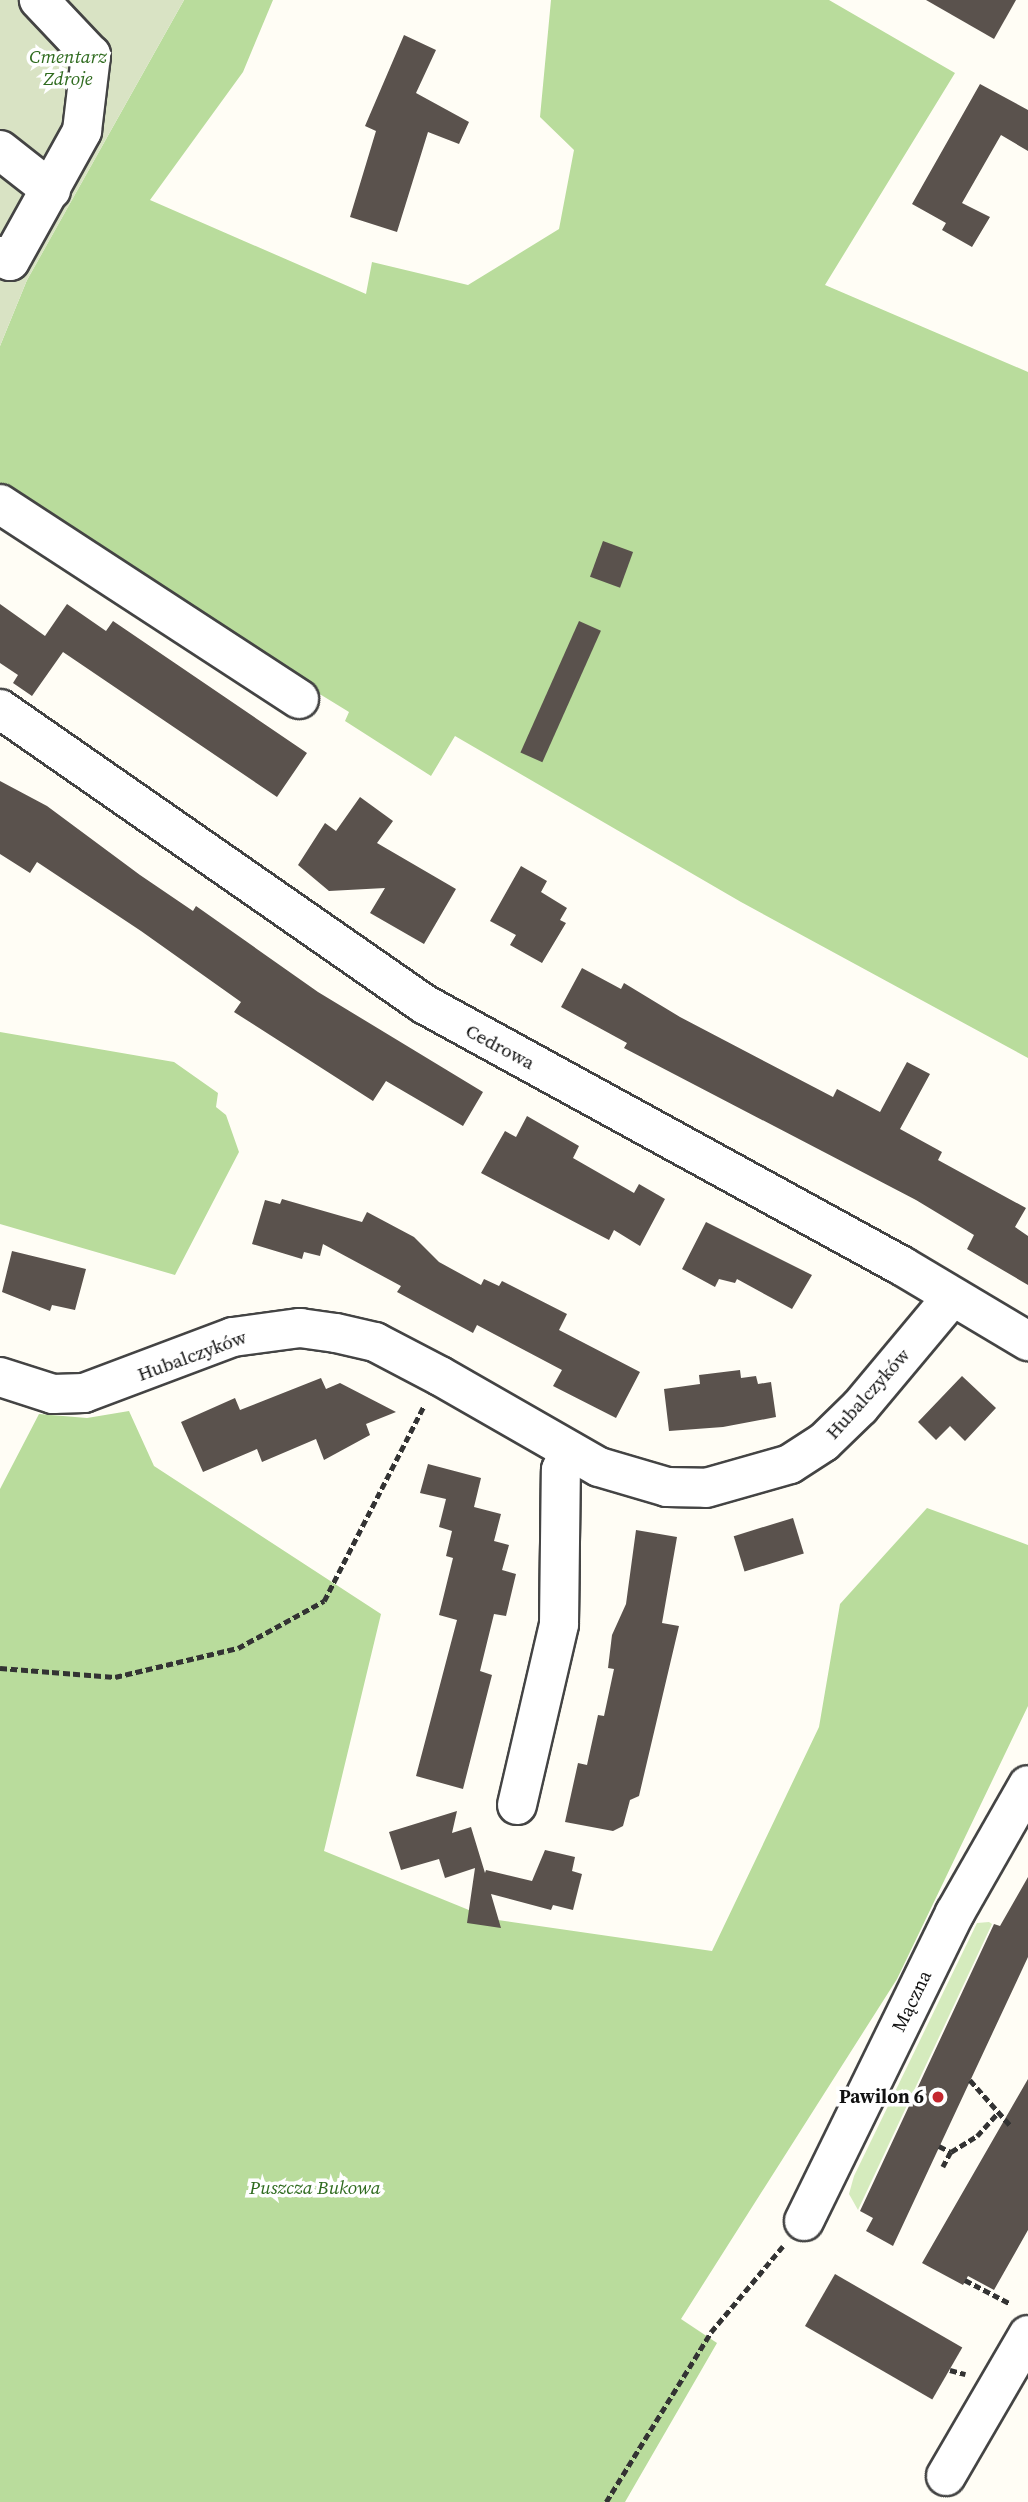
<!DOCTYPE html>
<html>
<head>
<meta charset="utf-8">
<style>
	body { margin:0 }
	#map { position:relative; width:1028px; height:2502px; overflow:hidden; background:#fffdf5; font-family:"Source Serif 4",serif }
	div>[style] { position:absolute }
	.green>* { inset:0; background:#d5ebbd }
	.forest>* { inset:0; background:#b9dc9c }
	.cemetery>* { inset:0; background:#d9e3c4 }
	.building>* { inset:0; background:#5a524d; transform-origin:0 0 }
	.path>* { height:4.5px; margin-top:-2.25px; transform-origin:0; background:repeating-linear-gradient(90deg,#333 0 7px,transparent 0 10.5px) }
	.roads { filter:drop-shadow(2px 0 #444) drop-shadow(-2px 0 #444) drop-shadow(0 2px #444) drop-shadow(0 -2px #444) }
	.minor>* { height:38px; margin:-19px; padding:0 19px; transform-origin:19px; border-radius:19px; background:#fff }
	.dots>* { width:19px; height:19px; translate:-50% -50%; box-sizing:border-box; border:4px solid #fff; border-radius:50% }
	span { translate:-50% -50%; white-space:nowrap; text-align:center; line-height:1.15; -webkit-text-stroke:7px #fff; paint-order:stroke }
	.park-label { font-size:19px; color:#2f6b1f; font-style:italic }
	.street-label { font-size:19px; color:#111 }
	.poi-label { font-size:19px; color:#111; font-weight:700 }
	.right { translate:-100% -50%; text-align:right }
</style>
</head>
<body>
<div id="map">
	<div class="green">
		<div style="clip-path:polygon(989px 1922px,992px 1924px,858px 2210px,849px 2194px,854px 2176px,977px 1923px)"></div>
	</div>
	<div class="forest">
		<div style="clip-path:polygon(184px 0,273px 0,243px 72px,150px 200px,366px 294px,372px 262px,468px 285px,559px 229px,574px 150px,540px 117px,551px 0,829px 0,955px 73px,825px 285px,1028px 372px,1028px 1058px,741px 902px,455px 736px,431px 776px,345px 721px,349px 712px,0 498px,0 346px,27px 280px)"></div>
		<div style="clip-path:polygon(0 1032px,174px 1062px,218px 1093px,216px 1107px,226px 1115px,239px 1152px,175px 1275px,0 1224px)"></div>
		<div style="clip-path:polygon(129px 1411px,154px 1466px,381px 1614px,324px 1851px,491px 1919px,712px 1951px,819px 1727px,840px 1604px,927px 1508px,1028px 1545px,1028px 1706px,897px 1979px,681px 2319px,717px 2343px,625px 2502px,0 2502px,0 1489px,39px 1414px,87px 1418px)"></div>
	</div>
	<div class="cemetery">
		<div style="clip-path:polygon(0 0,184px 0,27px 280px,0 346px)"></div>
	</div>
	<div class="building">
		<div style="clip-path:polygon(926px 0,1016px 0,994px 39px)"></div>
		<div style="clip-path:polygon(404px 35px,436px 50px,416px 93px,469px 122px,459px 144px,428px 132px,397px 232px,350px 217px,376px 131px,365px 126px)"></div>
		<div style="clip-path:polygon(980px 84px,1028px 110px,1028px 151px,1001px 135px,962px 203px,990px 217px,972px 247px,942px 230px,946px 223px,912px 204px)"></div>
		<div style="left:603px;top:541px;width:32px;height:38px;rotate:20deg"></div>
		<div style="clip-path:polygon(0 604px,45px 636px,67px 604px,106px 631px,113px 621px,307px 753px,277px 797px,63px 652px,32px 696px,13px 683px,18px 675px,0 663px)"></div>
		<div style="left:579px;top:621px;width:24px;height:144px;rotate:24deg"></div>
		<div style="clip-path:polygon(0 781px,47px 806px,140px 875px,193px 911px,196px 906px,318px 992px,483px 1092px,463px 1126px,386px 1081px,373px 1101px,234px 1012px,241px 1002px,141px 931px,37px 862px,30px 873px,0 854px)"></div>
		<div style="clip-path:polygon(360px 797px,393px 821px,377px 843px,456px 889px,424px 944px,370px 913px,385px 888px,329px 891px,298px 865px,325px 823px,336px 831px)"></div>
		<div style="clip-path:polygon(521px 866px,547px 881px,541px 892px,567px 908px,560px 920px,566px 923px,542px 963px,510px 945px,516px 935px,490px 921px)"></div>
		<div style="clip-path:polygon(582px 968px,621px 989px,624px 983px,680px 1017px,833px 1097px,837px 1089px,880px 1112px,907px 1062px,930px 1074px,900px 1129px,942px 1152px,938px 1160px,1026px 1208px,1015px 1227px,1028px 1236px,1028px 1285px,967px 1249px,974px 1235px,916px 1200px,624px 1048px,627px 1043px,561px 1007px)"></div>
		<div style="clip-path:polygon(527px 1116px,579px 1146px,573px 1158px,634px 1193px,639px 1184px,665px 1199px,640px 1246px,614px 1230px,609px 1240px,481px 1173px,505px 1131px,516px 1137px)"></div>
		<div style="clip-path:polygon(282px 1199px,362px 1222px,367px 1212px,414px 1237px,439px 1262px,481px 1285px,484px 1279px,499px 1286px,502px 1281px,567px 1314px,559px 1330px,640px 1372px,616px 1418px,553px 1386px,562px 1370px,477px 1325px,473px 1333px,397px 1292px,401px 1286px,323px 1244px,320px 1256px,304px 1252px,302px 1259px,252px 1244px,265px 1200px,280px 1204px)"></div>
		<div style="clip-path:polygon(706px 1222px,812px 1275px,792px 1309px,737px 1279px,735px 1283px,719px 1279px,715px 1287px,682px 1269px)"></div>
		<div style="clip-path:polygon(12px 1251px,86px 1269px,75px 1310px,52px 1305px,50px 1311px,2px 1292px)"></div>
		<div style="clip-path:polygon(740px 1370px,741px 1378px,756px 1376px,758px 1384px,771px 1382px,776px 1417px,723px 1427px,669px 1431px,664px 1389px,700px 1384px,699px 1375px)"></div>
		<div style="clip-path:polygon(962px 1376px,996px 1408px,965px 1441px,950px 1426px,936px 1440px,918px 1422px)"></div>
		<div style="clip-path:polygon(321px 1378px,326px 1389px,340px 1383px,396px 1412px,366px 1424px,370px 1435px,324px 1460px,316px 1439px,262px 1462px,257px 1449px,203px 1472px,181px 1422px,235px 1398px,240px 1410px)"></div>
		<div style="clip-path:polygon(428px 1464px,481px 1478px,474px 1507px,501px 1514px,494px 1541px,509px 1545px,502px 1570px,516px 1574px,506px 1616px,494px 1614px,480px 1671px,492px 1675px,463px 1789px,416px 1776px,457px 1620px,439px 1615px,453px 1558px,446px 1556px,452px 1531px,439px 1527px,446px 1499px,420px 1493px)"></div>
		<div style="left:793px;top:1518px;width:37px;height:62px;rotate:73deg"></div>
		<div style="clip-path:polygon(636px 1530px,677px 1537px,662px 1623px,679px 1626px,639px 1796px,630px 1800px,623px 1826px,613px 1831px,565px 1822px,578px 1763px,587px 1765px,598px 1715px,604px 1716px,614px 1669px,608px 1668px,612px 1635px,626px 1604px)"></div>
		<div style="clip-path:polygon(457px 1811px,452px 1833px,471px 1827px,485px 1873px,486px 1870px,532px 1881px,545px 1850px,575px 1857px,572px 1871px,582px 1874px,573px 1910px,553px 1905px,551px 1910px,491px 1894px,501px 1928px,467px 1923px,475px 1868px,445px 1878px,439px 1859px,401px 1870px,389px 1832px)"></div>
		<div style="clip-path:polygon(1028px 1877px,1028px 1957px,893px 2246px,866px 2231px,873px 2218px,860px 2211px,994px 1924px,1000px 1926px)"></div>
		<div style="clip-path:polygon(1028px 2079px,1028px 2230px,994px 2290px,968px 2276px,963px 2285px,922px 2263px)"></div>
		<div style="left:835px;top:2274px;width:147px;height:60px;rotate:30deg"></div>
	</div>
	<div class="path">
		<div style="left:0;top:1668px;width:115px;rotate:4.5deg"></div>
		<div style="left:115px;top:1677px;width:126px;rotate:-13.3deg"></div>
		<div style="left:238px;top:1648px;width:98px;rotate:-28.7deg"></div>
		<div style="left:324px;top:1601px;width:219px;rotate:-62.9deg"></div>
		<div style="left:970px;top:2080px;width:60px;rotate:48.4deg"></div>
		<div style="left:939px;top:2146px;width:13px;rotate:27deg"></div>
		<div style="left:951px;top:2152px;width:17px;rotate:118deg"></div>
		<div style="left:951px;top:2152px;width:31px;rotate:-32deg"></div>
		<div style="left:977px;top:2136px;width:30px;rotate:-48deg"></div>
		<div style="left:965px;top:2280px;width:52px;rotate:27.6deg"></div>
		<div style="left:950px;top:2370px;width:16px;rotate:15deg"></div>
		<div style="left:606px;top:2502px;width:200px;rotate:-58.3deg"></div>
		<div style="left:711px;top:2332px;width:112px;rotate:-50.1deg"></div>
	</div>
	<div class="roads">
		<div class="minor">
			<div style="left:0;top:150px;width:65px;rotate:38.1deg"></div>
			<div style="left:0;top:256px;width:11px;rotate:27deg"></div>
			<div style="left:10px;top:261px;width:149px;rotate:-61deg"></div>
			<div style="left:82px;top:131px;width:77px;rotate:-83.2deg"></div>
			<div style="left:91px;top:55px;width:76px;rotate:-133.4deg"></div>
			<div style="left:0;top:504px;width:357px;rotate:33.1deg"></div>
			<div style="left:0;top:709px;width:517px;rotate:34.83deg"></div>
			<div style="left:424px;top:1004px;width:545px;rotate:28.73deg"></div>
			<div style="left:902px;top:1266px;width:147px;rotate:30.8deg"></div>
			<div style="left:0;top:1377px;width:56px;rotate:17.8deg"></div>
			<div style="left:53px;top:1394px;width:31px;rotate:-2deg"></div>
			<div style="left:84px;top:1393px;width:159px;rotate:-20.6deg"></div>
			<div style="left:233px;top:1337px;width:68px;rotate:-7.7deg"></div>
			<div style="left:300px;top:1328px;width:36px;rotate:8deg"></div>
			<div style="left:336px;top:1333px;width:40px;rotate:13deg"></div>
			<div style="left:375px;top:1342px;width:73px;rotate:27.6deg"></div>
			<div style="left:440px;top:1376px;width:183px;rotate:29.8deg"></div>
			<div style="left:599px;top:1467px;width:71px;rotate:16.4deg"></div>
			<div style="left:667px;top:1487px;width:39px;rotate:1deg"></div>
			<div style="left:706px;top:1488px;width:87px;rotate:-15.9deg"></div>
			<div style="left:790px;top:1464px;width:40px;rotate:-32.9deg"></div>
			<div style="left:824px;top:1442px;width:50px;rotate:-44.2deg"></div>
			<div style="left:860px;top:1407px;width:143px;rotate:-50.1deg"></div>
			<div style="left:517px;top:1805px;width:186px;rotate:-76.9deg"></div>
			<div style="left:559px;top:1624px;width:154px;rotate:-89.3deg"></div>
			<div style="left:561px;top:1470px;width:21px;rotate:-67deg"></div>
			<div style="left:804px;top:2221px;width:343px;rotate:-63.9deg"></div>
			<div style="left:955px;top:1913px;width:147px;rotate:-60.3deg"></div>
			<div style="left:946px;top:2476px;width:163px;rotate:-59.8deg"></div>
		</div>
	</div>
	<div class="dots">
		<div style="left:938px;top:2097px;background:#c4262e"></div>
	</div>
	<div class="park-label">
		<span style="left:68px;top:68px">Cmentarz<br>Zdroje</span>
		<span style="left:315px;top:2188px">Puszcza Bukowa</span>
	</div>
	<div class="street-label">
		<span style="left:500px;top:1047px;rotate:28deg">Cedrowa</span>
		<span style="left:192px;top:1356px;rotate:-20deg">Hubalczyków</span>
		<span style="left:868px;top:1394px;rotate:-48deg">Hubalczyków</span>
		<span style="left:912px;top:2001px;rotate:-64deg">Mączna</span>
	</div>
	<div class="poi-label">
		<span class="right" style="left:924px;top:2097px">Pawilon 6</span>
	</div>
</div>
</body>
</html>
